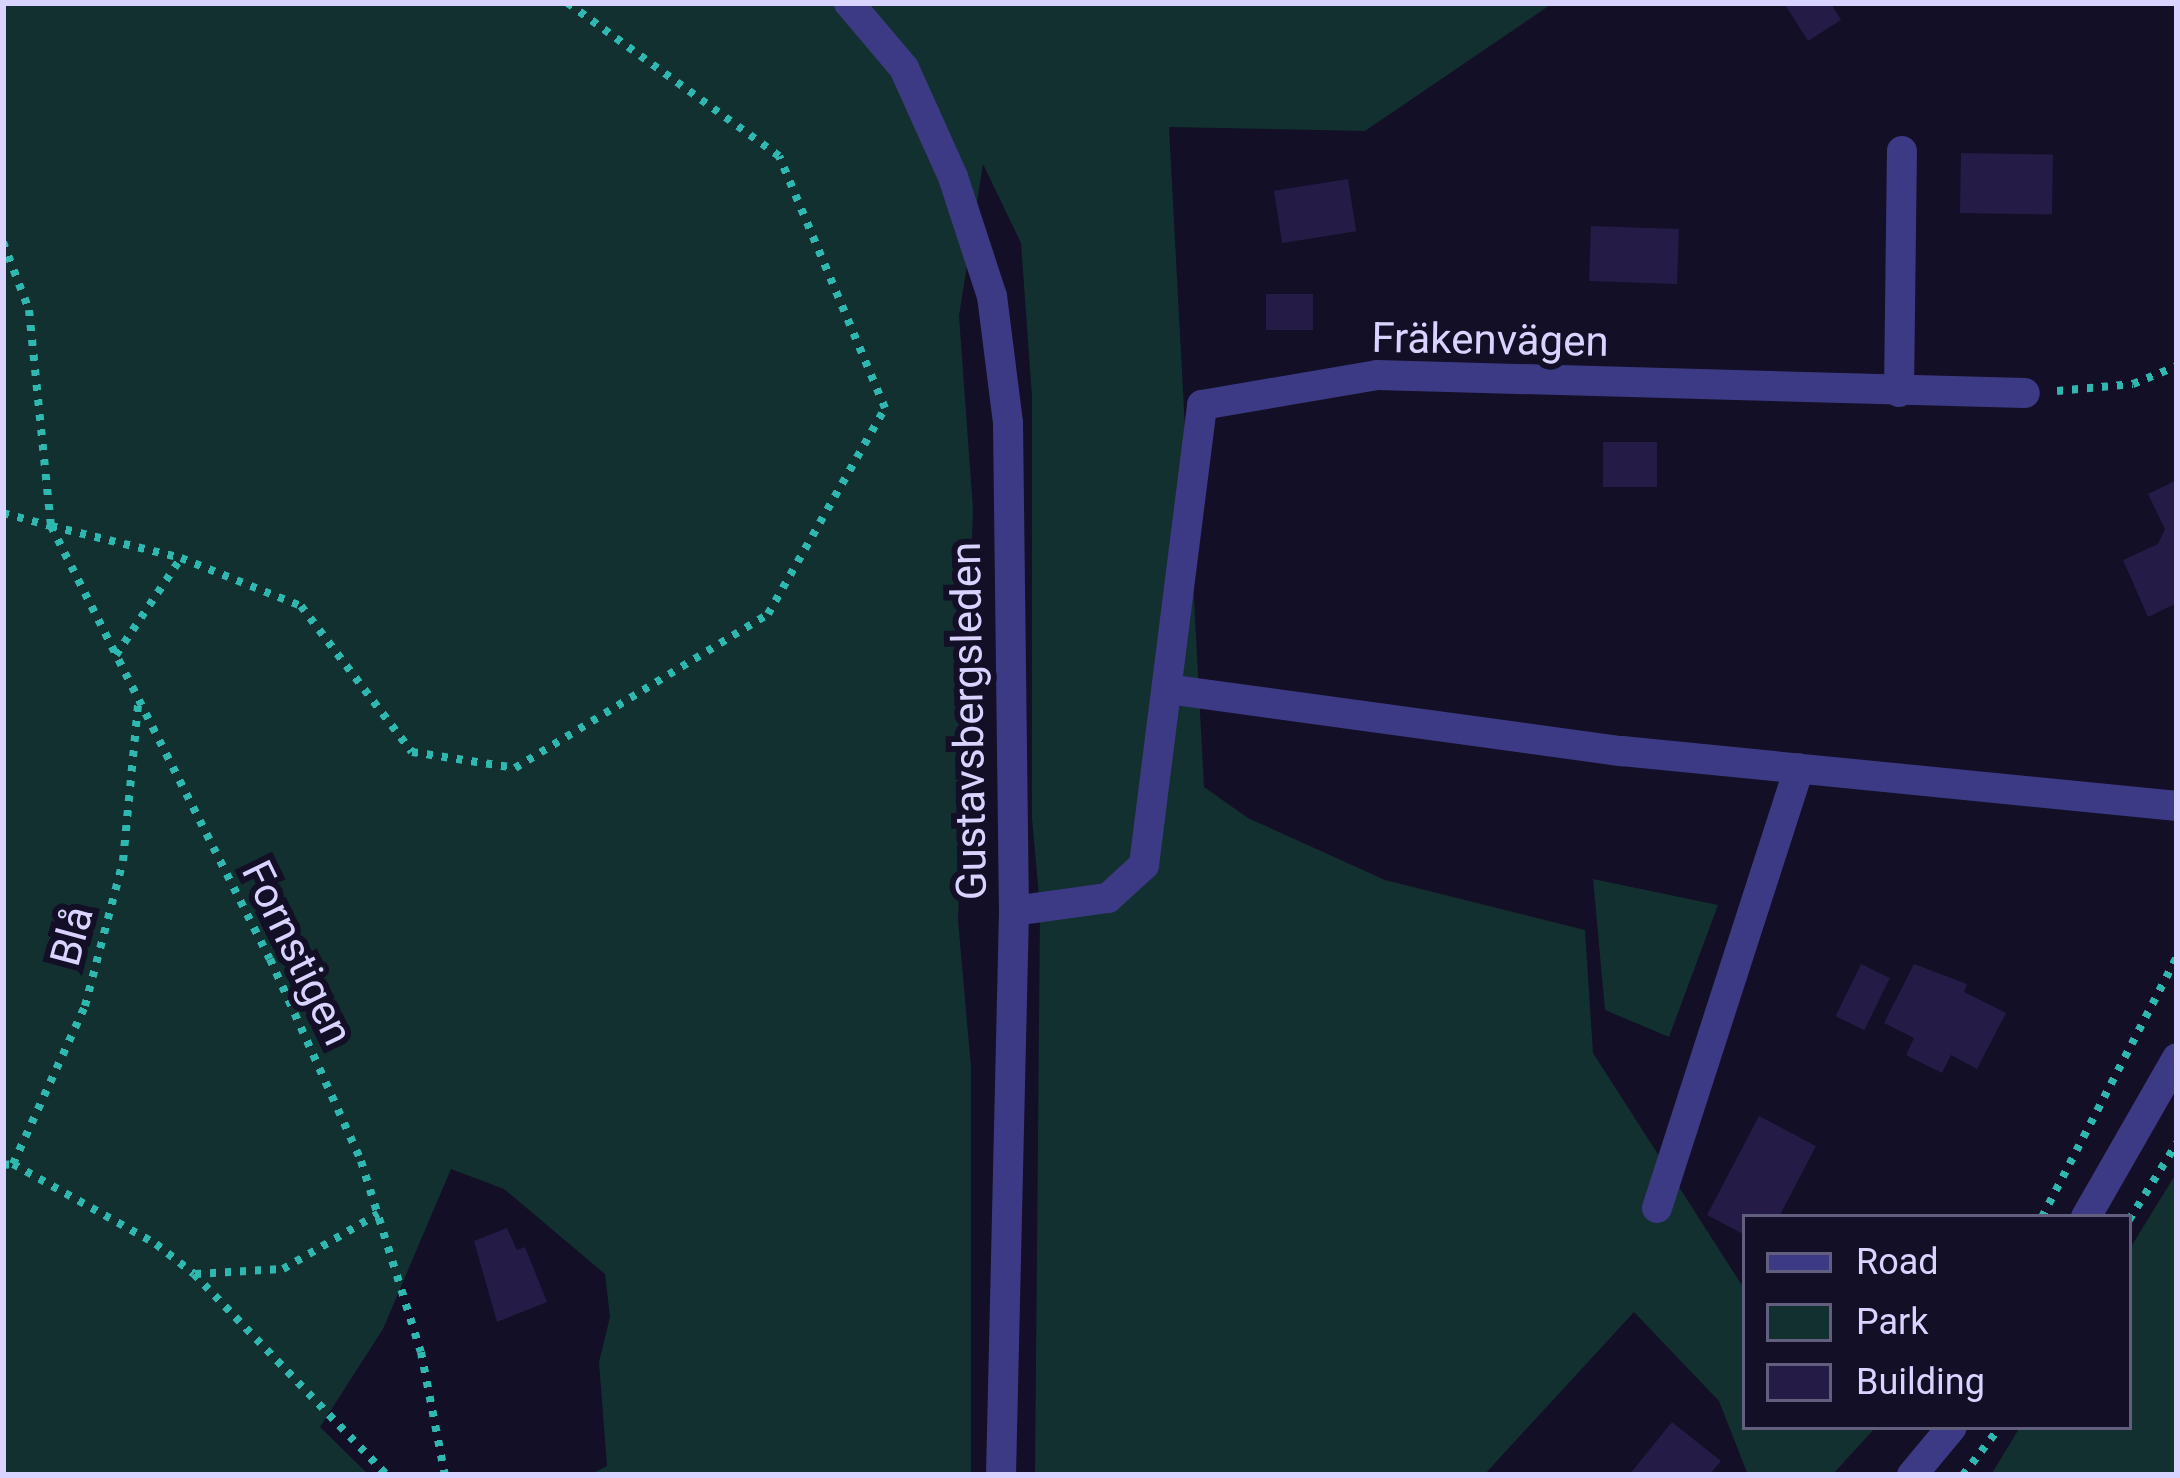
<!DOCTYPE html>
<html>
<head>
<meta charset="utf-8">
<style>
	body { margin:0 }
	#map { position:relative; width:2180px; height:1478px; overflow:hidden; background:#130f26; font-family:Roboto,sans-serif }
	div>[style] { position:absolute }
	.green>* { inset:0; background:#12302f }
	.building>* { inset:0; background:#241b47; transform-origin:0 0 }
	.path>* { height:8px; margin-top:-4px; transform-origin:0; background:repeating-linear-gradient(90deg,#2fb8b0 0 6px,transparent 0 15px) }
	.minor>* { height:30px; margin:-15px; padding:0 15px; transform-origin:15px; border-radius:15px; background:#3d3a85 }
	span { translate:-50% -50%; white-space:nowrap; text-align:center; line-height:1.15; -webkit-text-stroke:12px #130f26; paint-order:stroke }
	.street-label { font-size:42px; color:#d9d4ff }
	.frame { position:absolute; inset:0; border:6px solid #d9d4ff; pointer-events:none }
	.legend { position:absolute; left:1742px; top:1214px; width:390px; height:216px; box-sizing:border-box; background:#130f26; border:3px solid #625e7d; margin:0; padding:15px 21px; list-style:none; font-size:36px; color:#d9d4ff }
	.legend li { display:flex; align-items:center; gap:24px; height:60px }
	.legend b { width:60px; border:3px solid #625e7d }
</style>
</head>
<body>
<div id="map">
	<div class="green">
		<div style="clip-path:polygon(3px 3px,1553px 3px,1365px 131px,1169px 127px,1204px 787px,1248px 818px,1385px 880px,1585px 930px,1593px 1053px,1745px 1290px,1745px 1427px,1876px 1427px,1832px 1475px,1748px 1475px,1719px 1401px,1634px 1312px,1484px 1475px,1035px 1475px,1040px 908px,1032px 818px,1032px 397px,1021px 243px,983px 164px,959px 316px,973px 509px,958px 920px,971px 1067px,971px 1475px,589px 1475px,607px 1466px,599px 1362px,610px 1317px,605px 1274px,504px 1189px,451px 1169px,383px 1329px,320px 1427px,369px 1475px,3px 1475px)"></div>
		<div style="clip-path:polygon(1593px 879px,1718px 905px,1669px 1037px,1605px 1010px)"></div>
		<div style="clip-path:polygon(2177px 1172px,2177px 1475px,1991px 1475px,2020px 1427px,2129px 1427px,2129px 1250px)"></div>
	</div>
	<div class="building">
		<div style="clip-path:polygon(1784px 3px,1831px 3px,1841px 20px,1808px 41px)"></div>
		<div style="left:1961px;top:153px;width:92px;height:60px;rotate:1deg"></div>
		<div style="left:1348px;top:179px;width:53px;height:75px;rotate:81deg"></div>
		<div style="left:1591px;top:226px;width:88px;height:55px;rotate:2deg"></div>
		<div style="left:1313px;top:294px;width:36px;height:47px;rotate:90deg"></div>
		<div style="left:1603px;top:442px;width:54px;height:45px"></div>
		<div style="clip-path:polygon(2177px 480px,2177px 603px,2148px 617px,2123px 560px,2158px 544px,2165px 529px,2148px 494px)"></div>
		<div style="left:1861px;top:964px;width:32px;height:58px;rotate:26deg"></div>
		<div style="clip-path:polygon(1914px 964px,1967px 984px,1964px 992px,2006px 1013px,1977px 1069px,1951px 1055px,1942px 1073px,1906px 1055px,1914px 1038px,1884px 1023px)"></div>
		<div style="clip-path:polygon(1759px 1116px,1816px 1146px,1779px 1217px,1745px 1217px,1745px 1235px,1707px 1215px)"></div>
		<div style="clip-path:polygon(507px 1228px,517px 1250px,525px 1247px,547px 1302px,497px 1322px,474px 1241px)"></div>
		<div style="clip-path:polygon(1672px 1422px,1721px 1461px,1709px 1475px,1629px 1475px)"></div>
	</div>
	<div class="path">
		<div style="left:3px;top:242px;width:73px;rotate:69.1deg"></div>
		<div style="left:29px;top:310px;width:217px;rotate:84.2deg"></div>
		<div style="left:51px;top:526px;width:134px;rotate:13.8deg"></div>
		<div style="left:181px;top:558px;width:129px;rotate:21.8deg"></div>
		<div style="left:301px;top:606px;width:183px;rotate:52.8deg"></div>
		<div style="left:412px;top:752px;width:104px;rotate:8.8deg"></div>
		<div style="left:515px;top:768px;width:296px;rotate:-31.3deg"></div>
		<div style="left:768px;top:614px;width:237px;rotate:-60.4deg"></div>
		<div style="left:885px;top:408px;width:273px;rotate:-112.8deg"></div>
		<div style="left:779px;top:156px;width:261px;rotate:-144.1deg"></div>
		<div style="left:2057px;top:391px;width:76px;rotate:-5.3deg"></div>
		<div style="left:2133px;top:384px;width:48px;rotate:-22.2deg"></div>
		<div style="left:3px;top:513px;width:50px;rotate:15.2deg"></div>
		<div style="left:51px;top:526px;width:485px;rotate:63.2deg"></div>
		<div style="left:270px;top:959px;width:222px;rotate:65.7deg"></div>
		<div style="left:361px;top:1161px;width:200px;rotate:72.6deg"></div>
		<div style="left:421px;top:1352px;width:125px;rotate:79deg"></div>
		<div style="left:116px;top:655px;width:117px;rotate:-56.2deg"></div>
		<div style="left:13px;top:1164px;width:164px;rotate:29.2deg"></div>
		<div style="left:156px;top:1244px;width:48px;rotate:38.3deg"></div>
		<div style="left:194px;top:1274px;width:279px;rotate:46.2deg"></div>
		<div style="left:3px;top:1165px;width:10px;rotate:-6deg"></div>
		<div style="left:13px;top:1164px;width:174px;rotate:-65.5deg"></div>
		<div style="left:85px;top:1006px;width:150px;rotate:-75.3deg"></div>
		<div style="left:123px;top:861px;width:157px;rotate:-84.5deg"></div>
		<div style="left:2042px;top:1217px;width:293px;rotate:-62.6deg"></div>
		<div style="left:2129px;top:1220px;width:91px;rotate:-58.1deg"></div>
		<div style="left:195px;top:1274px;width:88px;rotate:-3.3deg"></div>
		<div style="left:283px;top:1269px;width:110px;rotate:-30.1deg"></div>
		<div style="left:1963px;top:1475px;width:61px;rotate:-52.4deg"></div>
	</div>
	<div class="minor">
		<div style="left:849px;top:3px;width:85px;rotate:49.8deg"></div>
		<div style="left:904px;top:68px;width:120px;rotate:65.8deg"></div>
		<div style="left:953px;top:177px;width:125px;rotate:71.9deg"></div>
		<div style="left:992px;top:296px;width:128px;rotate:82.8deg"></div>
		<div style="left:1008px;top:423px;width:488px;rotate:89.3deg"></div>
		<div style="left:1014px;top:911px;width:564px;rotate:91.32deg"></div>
		<div style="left:1899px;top:392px;width:241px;rotate:-89.3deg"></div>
		<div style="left:1167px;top:689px;width:459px;rotate:7.8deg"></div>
		<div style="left:1622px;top:751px;width:558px;rotate:5.66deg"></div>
		<div style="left:1014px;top:911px;width:95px;rotate:-7.9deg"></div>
		<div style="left:1108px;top:898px;width:49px;rotate:-42.5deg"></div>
		<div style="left:1144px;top:865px;width:464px;rotate:-82.8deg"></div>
		<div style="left:1202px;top:405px;width:178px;rotate:-9.7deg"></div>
		<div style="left:1377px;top:375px;width:648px;rotate:1.59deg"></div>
		<div style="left:1657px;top:1208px;width:462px;rotate:-72.1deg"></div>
		<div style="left:2086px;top:1217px;width:183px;rotate:-60.2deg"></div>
		<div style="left:1912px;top:1475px;width:62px;rotate:-50.2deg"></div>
	</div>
	<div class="street-label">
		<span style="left:1490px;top:340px;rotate:1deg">Fräkenvägen</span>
		<span style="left:969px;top:721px;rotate:-91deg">Gustavsbergsleden</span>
		<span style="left:72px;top:936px;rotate:-75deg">Blå</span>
		<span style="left:297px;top:953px;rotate:64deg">Fornstigen</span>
	</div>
	<div class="frame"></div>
	<ul class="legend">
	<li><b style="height:15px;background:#3d3a85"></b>Road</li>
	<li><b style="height:33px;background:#12302f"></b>Park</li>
	<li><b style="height:33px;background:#241b47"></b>Building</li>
	</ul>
</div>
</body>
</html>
